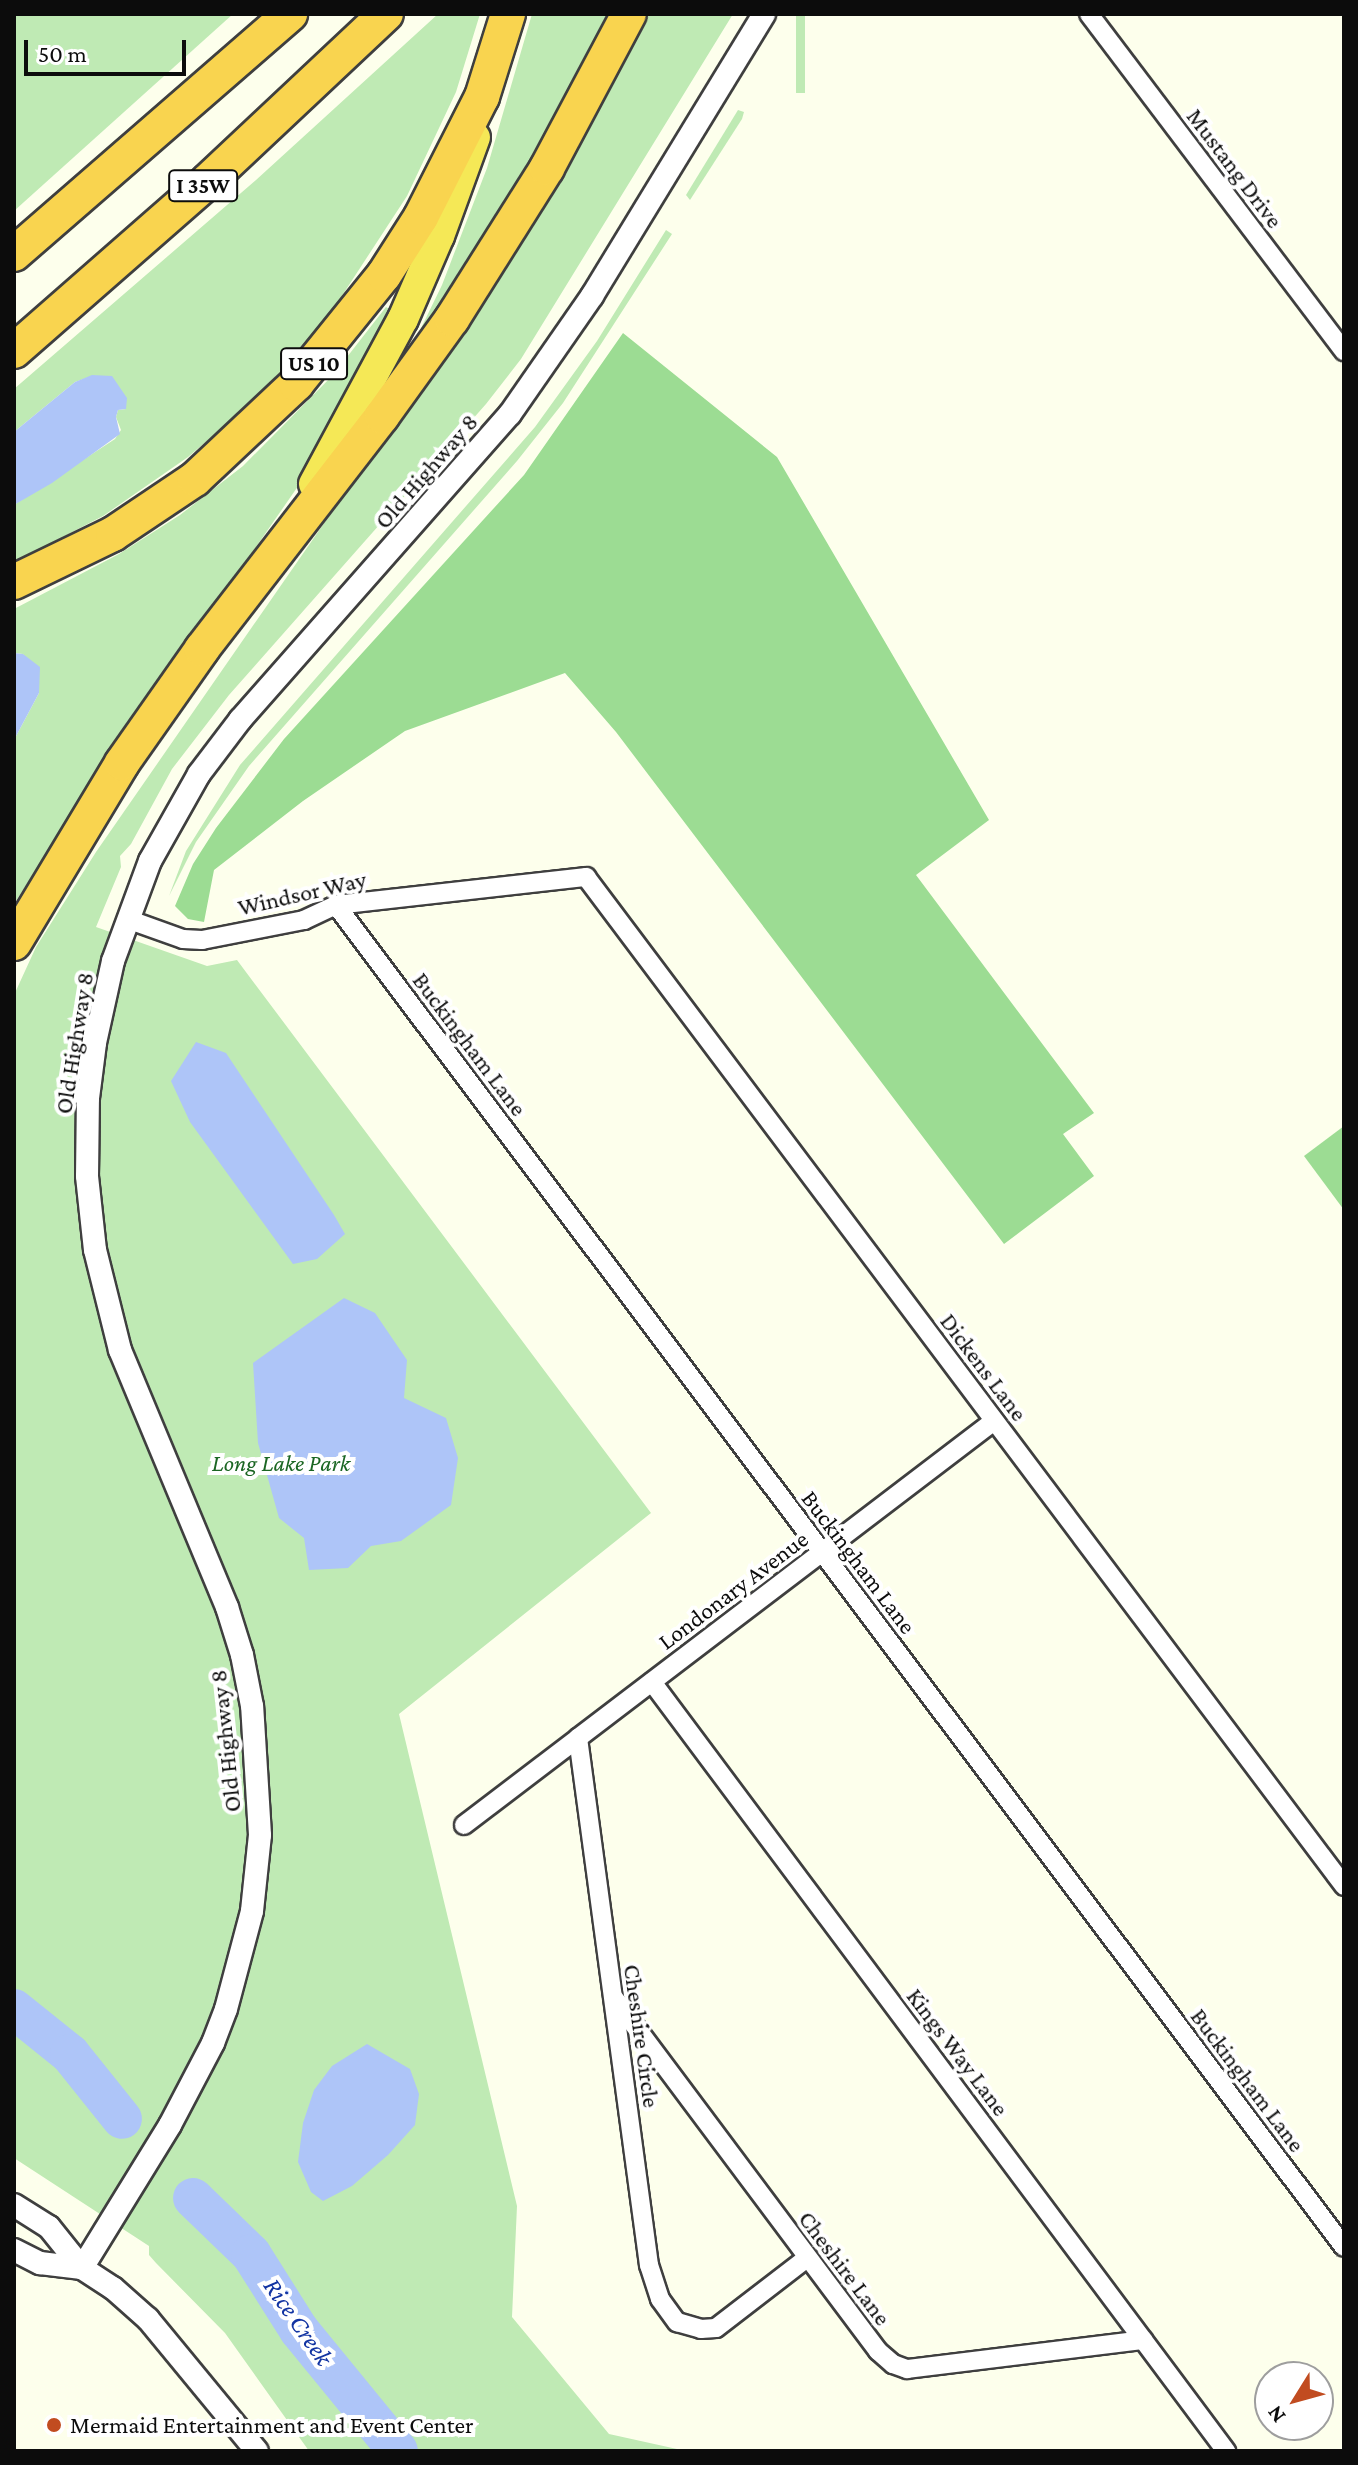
<!DOCTYPE html>
<html>
<head>
<meta charset="utf-8">
<style>
	body { margin:0 }
	#map { position:relative; width:1358px; height:2465px; overflow:hidden; background:#fdffec; font-family:"Crimson Pro",serif }
	div>[style] { position:absolute }
	.green>* { inset:0; background:#bfeab4; transform-origin:0 0 }
	.forest>* { inset:0; background:#9cdc93 }
	.water>* { inset:0; background:#aec5f8 }
	.river>* { height:40px; margin:-20px; padding:0 20px; transform-origin:20px; border-radius:20px; background:#aec5f8 }
	.roads { filter:drop-shadow(2px 0 #3f3f3f) drop-shadow(-2px 0 #3f3f3f) drop-shadow(0 2px #3f3f3f) drop-shadow(0 -2px #3f3f3f) }
	.minor>* { height:18px; margin:-9px; padding:0 9px; transform-origin:9px; border-radius:9px; background:#fff }
	.tertiary>* { height:22px; margin:-11px; padding:0 11px; transform-origin:11px; border-radius:11px; background:#fff }
	.trunk>* { height:30px; margin:-15px; padding:0 15px; transform-origin:15px; border-radius:15px; background:#f5e856 }
	.motorway>* { height:34px; margin:-17px; padding:0 17px; transform-origin:17px; border-radius:17px; background:#f9d44f }
	.dots>* { width:22px; height:22px; translate:-50% -50%; box-sizing:border-box; border:4px solid #fff; border-radius:50% }
	span { translate:-50% -50%; white-space:nowrap; text-align:center; line-height:1.15; -webkit-text-stroke:8px #fff; paint-order:stroke }
	.shield-label span { padding:2px 6px; background:#fff; border:2px solid; border-radius:6px; -webkit-text-stroke-width:0 }
	.shield-label { font-size:22px; color:#0c0c0c; font-weight:700 }
	.street-label { font-size:24px; color:#0c0c0c }
	.park-label { font-size:24px; color:#1b6623; font-style:italic }
	.poi-label { font-size:24px; color:#0c0c0c }
	.left { translate:0 -50%; text-align:left }
	.water-label { font-size:26px; color:#1234a2; font-style:italic }
	.frame { position:absolute; inset:0; border:16px solid #0c0c0c; pointer-events:none }
	.north { position:absolute; left:1254px; top:2361px; width:80px; height:80px; box-sizing:border-box; background:#fff; border:2px solid #9e9e9e; border-radius:50%; rotate:233deg; font-size:22px; font-weight:700; line-height:32px; text-align:center; color:#0c0c0c }
	.north::after { content:''; display:block; margin:auto; width:28px; height:36px; background:#c14c20; clip-path:polygon(50% 0,100% 100%,50% 72%,0 100%) }
	.scale { position:absolute; left:24px; top:40px; width:162px; height:36px; box-sizing:border-box; border:4px solid #0c0c0c; border-top:0; padding-left:10px; font-size:24px; line-height:28px; white-space:nowrap; color:#0c0c0c; -webkit-text-stroke:6px #fff; paint-order:stroke }
</style>
</head>
<body>
<div id="map">
	<div class="green">
		<div style="clip-path:polygon(14px 14px,233px 14px,14px 211px)"></div>
		<div style="clip-path:polygon(438px 14px,480px 14px,456px 92px,407px 196px,332px 311px,295px 357px,242px 411px,188px 457px,103px 516px,14px 562px,14px 505px,115px 439px,121px 430px,116px 417px,118px 410px,126px 409px,115px 383px,92px 376px,75px 382px,14px 432px,14px 389px,256px 180px)"></div>
		<div style="clip-path:polygon(532px 14px,621px 14px,527px 178px,407px 357px,442px 285px,487px 168px)"></div>
		<div style="clip-path:polygon(649px 14px,733px 14px,521px 359px,486px 404px,229px 695px,172px 769px,131px 844px,120px 856px,121px 867px,96px 927px,207px 966px,237px 960px,651px 1513px,399px 1714px,517px 2206px,512px 2317px,609px 2434px,686px 2451px,309px 2451px,225px 2333px,156px 2263px,149px 2255px,149px 2246px,14px 2158px,14px 995px,36px 947px,96px 852px,404px 408px,552px 181px)"></div>
		<div style="left:796px;top:14px;width:9px;height:79px"></div>
		<div style="clip-path:polygon(738px 110px,744px 112px,742px 119px,690px 200px,686px 195px)"></div>
		<div style="clip-path:polygon(666px 230px,672px 234px,563px 403px,517px 461px,249px 766px,196px 842px,169px 896px,186px 851px,240px 765px,535px 427px,597px 341px)"></div>
		<div style="clip-path:polygon(386px 307px,397px 314px,321px 453px,85px 794px,14px 904px,14px 740px,39px 693px,23px 654px,14px 653px,14px 609px,119px 554px,180px 515px,243px 466px,333px 375px)"></div>
	</div>
	<div class="forest">
		<div style="clip-path:polygon(623px 333px,777px 457px,989px 820px,916px 875px,1094px 1113px,1063px 1134px,1094px 1176px,1004px 1244px,616px 732px,565px 673px,405px 731px,303px 801px,214px 870px,204px 922px,188px 919px,175px 906px,193px 864px,216px 828px,284px 739px,524px 475px)"></div>
		<div style="clip-path:polygon(1344px 1126px,1344px 1210px,1304px 1156px)"></div>
	</div>
	<div class="water">
		<div style="clip-path:polygon(92px 375px,112px 376px,127px 398px,126px 409px,118px 410px,116px 417px,120px 434px,52px 483px,14px 505px,14px 432px,75px 382px)"></div>
		<div style="clip-path:polygon(14px 653px,23px 654px,40px 667px,39px 693px,14px 740px)"></div>
		<div style="clip-path:polygon(196px 1042px,226px 1053px,334px 1215px,345px 1234px,317px 1259px,293px 1264px,190px 1122px,171px 1081px)"></div>
		<div style="clip-path:polygon(344px 1298px,375px 1313px,407px 1360px,404px 1398px,446px 1418px,458px 1458px,451px 1505px,401px 1541px,371px 1546px,348px 1568px,309px 1570px,304px 1538px,279px 1518px,258px 1443px,253px 1363px)"></div>
		<div style="clip-path:polygon(367px 2044px,410px 2069px,419px 2094px,415px 2125px,388px 2155px,352px 2186px,323px 2201px,311px 2192px,298px 2162px,303px 2123px,314px 2090px,332px 2066px)"></div>
	</div>
	<div class="river">
		<div style="left:14px;top:2009px;width:72px;rotate:38.8deg"></div>
		<div style="left:70px;top:2054px;width:83px;rotate:51.3deg"></div>
		<div style="left:193px;top:2198px;width:81px;rotate:44deg"></div>
		<div style="left:251px;top:2254px;width:90px;rotate:57.7deg"></div>
		<div style="left:299px;top:2330px;width:156px;rotate:50.7deg"></div>
	</div>
	<div class="roads">
		<div class="minor">
			<div style="left:1089px;top:14px;width:423px;rotate:52.9deg"></div>
			<div style="left:336px;top:905px;width:1678px;rotate:53.09deg"></div>
			<div style="left:127px;top:919px;width:59px;rotate:19.7deg"></div>
			<div style="left:183px;top:939px;width:19px;rotate:3deg"></div>
			<div style="left:202px;top:940px;width:104px;rotate:-11.1deg"></div>
			<div style="left:304px;top:920px;width:35px;rotate:-25deg"></div>
			<div style="left:336px;top:905px;width:252px;rotate:-6.4deg"></div>
			<div style="left:586px;top:877px;width:1262px;rotate:53.08deg"></div>
			<div style="left:652px;top:1682px;width:960px;rotate:53.26deg"></div>
			<div style="left:578px;top:1738px;width:523px;rotate:-37.31deg"></div>
			<div style="left:464px;top:1825px;width:143px;rotate:-37.3deg"></div>
			<div style="left:578px;top:1738px;width:532px;rotate:82.33deg"></div>
			<div style="left:649px;top:2265px;width:36px;rotate:72deg"></div>
			<div style="left:660px;top:2299px;width:29px;rotate:54deg"></div>
			<div style="left:677px;top:2322px;width:25px;rotate:16deg"></div>
			<div style="left:701px;top:2329px;width:15px;rotate:-4deg"></div>
			<div style="left:716px;top:2328px;width:115px;rotate:-37.6deg"></div>
			<div style="left:614px;top:1998px;width:441px;rotate:53.2deg"></div>
			<div style="left:878px;top:2351px;width:20px;rotate:41deg"></div>
			<div style="left:893px;top:2364px;width:15px;rotate:20deg"></div>
			<div style="left:907px;top:2369px;width:238px;rotate:-7deg"></div>
		</div>
		<div class="tertiary">
			<div style="left:14px;top:2205px;width:41px;rotate:32.2deg"></div>
			<div style="left:49px;top:2227px;width:53px;rotate:51.2deg"></div>
			<div style="left:82px;top:2268px;width:37px;rotate:33deg"></div>
			<div style="left:113px;top:2288px;width:47px;rotate:41.5deg"></div>
			<div style="left:148px;top:2319px;width:171px;rotate:50.5deg"></div>
			<div style="left:14px;top:2250px;width:29px;rotate:27deg"></div>
			<div style="left:40px;top:2263px;width:42px;rotate:6.8deg"></div>
			<div style="left:82px;top:2268px;width:168px;rotate:-58.4deg"></div>
			<div style="left:170px;top:2125px;width:93px;rotate:-62.3deg"></div>
			<div style="left:213px;top:2043px;width:36px;rotate:-69deg"></div>
			<div style="left:226px;top:2009px;width:101px;rotate:-75.1deg"></div>
			<div style="left:252px;top:1911px;width:76px;rotate:-84deg"></div>
			<div style="left:260px;top:1835px;width:129px;rotate:-93.5deg"></div>
			<div style="left:252px;top:1706px;width:52px;rotate:-101.1deg"></div>
			<div style="left:242px;top:1655px;width:50px;rotate:-107.4deg"></div>
			<div style="left:227px;top:1607px;width:278px;rotate:-112.6deg"></div>
			<div style="left:120px;top:1350px;width:103px;rotate:-104deg"></div>
			<div style="left:95px;top:1250px;width:74px;rotate:-96.2deg"></div>
			<div style="left:87px;top:1176px;width:78px;rotate:-89.3deg"></div>
			<div style="left:88px;top:1098px;width:55px;rotate:-82.7deg"></div>
			<div style="left:95px;top:1043px;width:84px;rotate:-77.6deg"></div>
			<div style="left:113px;top:961px;width:107px;rotate:-69.7deg"></div>
			<div style="left:150px;top:861px;width:100px;rotate:-60.6deg"></div>
			<div style="left:199px;top:774px;width:68px;rotate:-52.8deg"></div>
			<div style="left:240px;top:720px;width:408px;rotate:-48.6deg"></div>
			<div style="left:510px;top:414px;width:144px;rotate:-55.2deg"></div>
			<div style="left:592px;top:296px;width:330px;rotate:-58.6deg"></div>
		</div>
		<div class="trunk">
			<div style="left:314px;top:484px;width:187px;rotate:-61.7deg"></div>
			<div style="left:403px;top:319px;width:90px;rotate:-66.6deg"></div>
			<div style="left:439px;top:236px;width:105px;rotate:-70deg"></div>
		</div>
		<div class="motorway">
			<div style="left:14px;top:254px;width:366px;rotate:-41deg"></div>
			<div style="left:14px;top:351px;width:258px;rotate:-41.2deg"></div>
			<div style="left:208px;top:181px;width:244px;rotate:-43.2deg"></div>
			<div style="left:14px;top:582px;width:110px;rotate:-25.9deg"></div>
			<div style="left:113px;top:534px;width:99px;rotate:-33.9deg"></div>
			<div style="left:195px;top:479px;width:139px;rotate:-43.2deg"></div>
			<div style="left:296px;top:384px;width:140px;rotate:-51.1deg"></div>
			<div style="left:384px;top:275px;width:69px;rotate:-57.5deg"></div>
			<div style="left:421px;top:217px;width:135px;rotate:-63.1deg"></div>
			<div style="left:482px;top:97px;width:87px;rotate:-72.6deg"></div>
			<div style="left:14px;top:943px;width:210px;rotate:-59deg"></div>
			<div style="left:122px;top:763px;width:139px;rotate:-54.9deg"></div>
			<div style="left:202px;top:649px;width:294px;rotate:-52.3deg"></div>
			<div style="left:382px;top:416px;width:120px;rotate:-54.2deg"></div>
			<div style="left:452px;top:319px;width:178px;rotate:-57.8deg"></div>
			<div style="left:547px;top:168px;width:174px;rotate:-62deg"></div>
		</div>
	</div>
	<div class="dots">
		<div style="left:54px;top:2425px;background:#c14c20"></div>
	</div>
	<div class="shield-label">
		<span style="left:203px;top:186px">I 35W</span>
		<span style="left:314px;top:364px">US 10</span>
	</div>
	<div class="street-label">
		<span style="left:1235px;top:168px;rotate:53deg">Mustang Drive</span>
		<span style="left:426px;top:471px;rotate:-49deg">Old Highway 8</span>
		<span style="left:302px;top:893px;rotate:-13deg">Windsor Way</span>
		<span style="left:74px;top:1043px;rotate:-81deg">Old Highway 8</span>
		<span style="left:470px;top:1044px;rotate:53deg">Buckingham Lane</span>
		<span style="left:984px;top:1367px;rotate:53deg">Dickens Lane</span>
		<span style="left:859px;top:1562px;rotate:53deg">Buckingham Lane</span>
		<span style="left:733px;top:1590px;rotate:-37deg">Londonary Avenue</span>
		<span style="left:225px;top:1741px;rotate:-96deg">Old Highway 8</span>
		<span style="left:642px;top:2036px;rotate:82deg">Cheshire Circle</span>
		<span style="left:958px;top:2052px;rotate:53deg">Kings Way Lane</span>
		<span style="left:1248px;top:2080px;rotate:53deg">Buckingham Lane</span>
		<span style="left:845px;top:2268px;rotate:53deg">Cheshire Lane</span>
	</div>
	<div class="park-label">
		<span style="left:281px;top:1463px">Long Lake Park</span>
	</div>
	<div class="poi-label">
		<span class="left" style="left:70px;top:2425px">Mermaid Entertainment and Event Center</span>
	</div>
	<div class="water-label">
		<span style="left:298px;top:2322px;rotate:55deg">Rice Creek</span>
	</div>
	<div class="frame"></div>
	<div class="north">N</div>
	<div class="scale">50 m</div>
</div>
</body>
</html>
